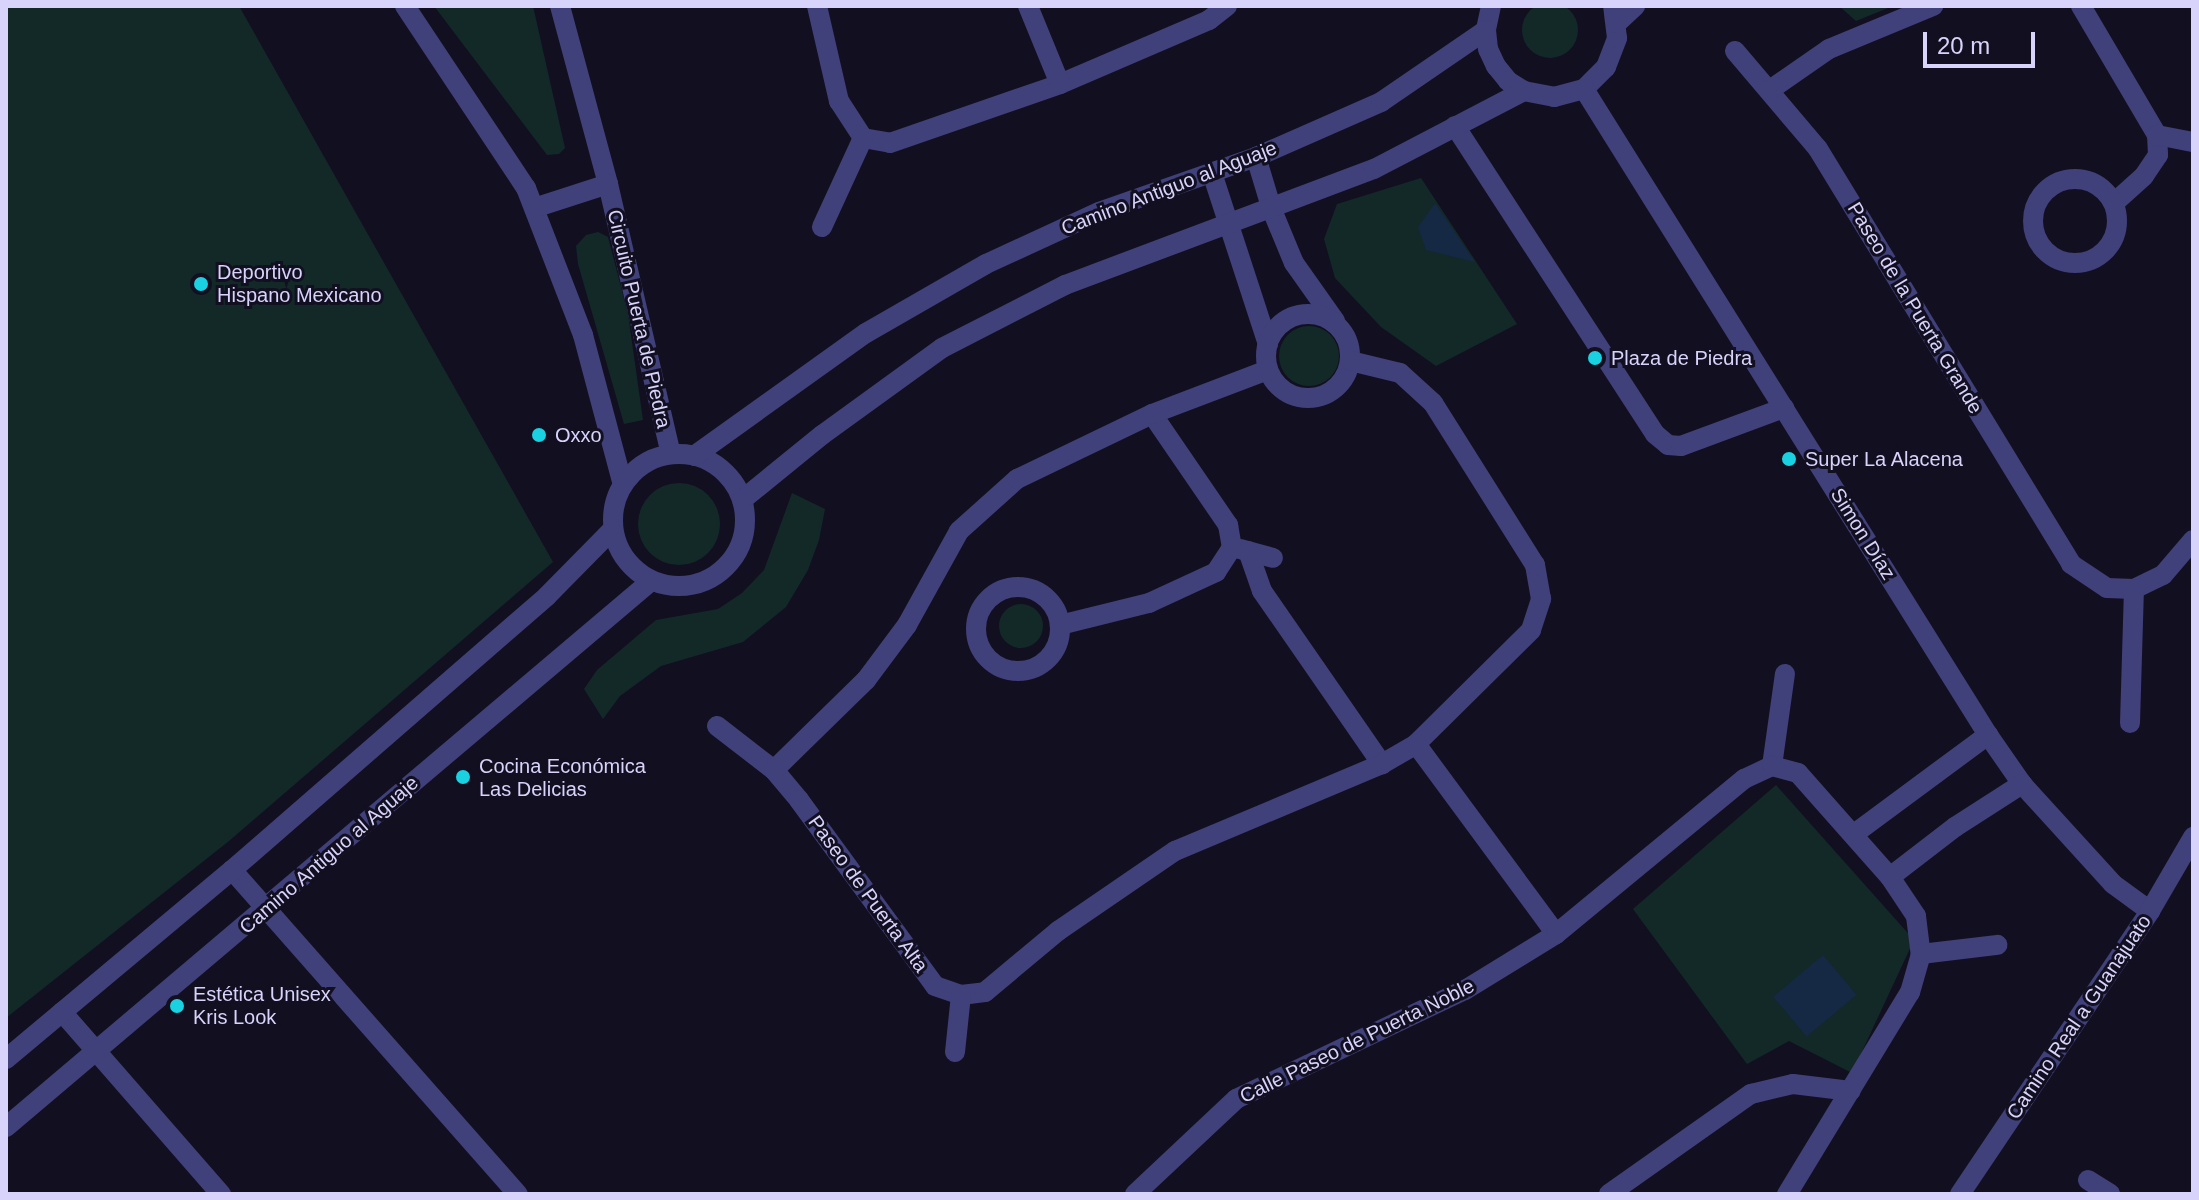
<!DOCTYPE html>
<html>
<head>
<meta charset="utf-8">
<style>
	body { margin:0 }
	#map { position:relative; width:2199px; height:1200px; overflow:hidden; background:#120f20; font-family:Helvetica,sans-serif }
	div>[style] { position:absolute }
	.green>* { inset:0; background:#132928 }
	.round { border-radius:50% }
	.water>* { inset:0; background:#152844; transform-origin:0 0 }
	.lane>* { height:20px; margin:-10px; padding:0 10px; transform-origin:10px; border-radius:10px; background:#40407a }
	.street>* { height:20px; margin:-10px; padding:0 10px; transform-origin:10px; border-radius:10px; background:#40407a }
	.street>.ring { margin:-10px; padding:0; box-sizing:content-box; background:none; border:20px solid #40407a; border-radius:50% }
	.dots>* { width:22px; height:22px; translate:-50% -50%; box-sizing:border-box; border:4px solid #120f20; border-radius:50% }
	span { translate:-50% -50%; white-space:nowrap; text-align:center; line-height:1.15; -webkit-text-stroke:6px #120f20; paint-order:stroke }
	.street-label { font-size:20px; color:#d7d3fa }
	.poi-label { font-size:20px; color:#d7d3fa }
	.left { translate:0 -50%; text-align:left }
	.frame { position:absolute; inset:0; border:8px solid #d7d3fa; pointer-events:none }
	.scale { position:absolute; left:1923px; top:32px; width:112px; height:36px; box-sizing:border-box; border:4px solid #d7d3fa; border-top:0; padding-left:10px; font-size:24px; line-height:28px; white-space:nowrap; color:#d7d3fa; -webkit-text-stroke:6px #120f20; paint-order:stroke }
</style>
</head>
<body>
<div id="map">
	<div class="green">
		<div class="round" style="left:1522px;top:2px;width:56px;height:56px"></div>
		<div style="clip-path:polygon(6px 6px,239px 6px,553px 562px,229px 841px,6px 1018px)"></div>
		<div style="clip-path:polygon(434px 6px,533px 6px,565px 148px,559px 154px,547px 155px)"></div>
		<div style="clip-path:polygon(1839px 6px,1893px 6px,1856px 21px)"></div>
		<div style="clip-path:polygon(1421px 178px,1517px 324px,1436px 366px,1381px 327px,1335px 278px,1324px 239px,1337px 204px)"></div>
		<div style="clip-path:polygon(598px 232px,608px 237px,628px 314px,643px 420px,624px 424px,578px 264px,576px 246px,586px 235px)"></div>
		<div class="round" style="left:1279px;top:326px;width:60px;height:60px"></div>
		<div class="round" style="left:638px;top:483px;width:82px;height:82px"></div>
		<div style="clip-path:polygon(792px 493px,825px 509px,819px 540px,808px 570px,786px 607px,743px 642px,661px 666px,620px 696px,603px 719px,584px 689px,597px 670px,656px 620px,718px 609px,742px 593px,764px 570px)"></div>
		<div class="round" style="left:999px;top:604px;width:44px;height:44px"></div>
		<div style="clip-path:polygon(1776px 785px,1914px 940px,1852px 1073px,1789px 1041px,1747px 1064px,1633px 909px)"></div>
	</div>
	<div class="water">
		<div style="clip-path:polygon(1435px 203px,1475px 262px,1426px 250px,1418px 227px)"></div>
		<div style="left:1823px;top:955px;width:52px;height:65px;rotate:50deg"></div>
	</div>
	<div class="lane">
		<div style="left:1455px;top:126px;width:367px;rotate:57deg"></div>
		<div style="left:1655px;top:434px;width:17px;rotate:40deg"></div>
		<div style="left:1668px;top:445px;width:13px;rotate:4deg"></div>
		<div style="left:1681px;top:446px;width:110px;rotate:-20.3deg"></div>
	</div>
	<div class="street">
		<div style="left:405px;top:6px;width:219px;rotate:56.4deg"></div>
		<div style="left:526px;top:188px;width:158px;rotate:68.8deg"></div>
		<div style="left:583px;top:335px;width:155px;rotate:75.1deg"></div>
		<div style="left:560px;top:6px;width:184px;rotate:74.9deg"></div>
		<div style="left:608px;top:184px;width:277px;rotate:76.9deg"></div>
		<div style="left:817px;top:6px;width:98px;rotate:77deg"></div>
		<div style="left:839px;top:101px;width:44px;rotate:57deg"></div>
		<div style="left:863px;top:138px;width:27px;rotate:10deg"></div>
		<div style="left:890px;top:143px;width:180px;rotate:-19.1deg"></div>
		<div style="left:1060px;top:84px;width:162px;rotate:-23.2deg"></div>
		<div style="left:1209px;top:20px;width:23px;rotate:-38deg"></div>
		<div style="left:1028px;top:6px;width:84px;rotate:67.7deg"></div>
		<div style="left:1491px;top:6px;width:25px;rotate:102deg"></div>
		<div style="left:1486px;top:30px;width:19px;rotate:84deg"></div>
		<div style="left:1488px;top:49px;width:19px;rotate:65deg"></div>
		<div style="left:1496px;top:66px;width:19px;rotate:51deg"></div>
		<div style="left:1508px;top:81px;width:19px;rotate:32deg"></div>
		<div style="left:1524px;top:91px;width:31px;rotate:11deg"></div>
		<div style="left:1554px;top:97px;width:31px;rotate:-15deg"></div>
		<div style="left:1584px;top:89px;width:31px;rotate:-45deg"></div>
		<div style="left:1606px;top:67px;width:31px;rotate:-69deg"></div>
		<div style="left:1617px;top:38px;width:32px;rotate:-97deg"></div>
		<div style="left:2081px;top:6px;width:150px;rotate:59.5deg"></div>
		<div style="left:2157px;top:135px;width:20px;rotate:87deg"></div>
		<div style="left:2158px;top:155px;width:25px;rotate:124deg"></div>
		<div style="left:2144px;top:176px;width:40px;rotate:138deg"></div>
		<div style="left:1617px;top:23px;width:25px;rotate:-43deg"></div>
		<div style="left:1735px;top:51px;width:128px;rotate:49.7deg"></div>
		<div style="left:1818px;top:149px;width:486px;rotate:58.6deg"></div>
		<div style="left:2071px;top:564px;width:43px;rotate:33.7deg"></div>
		<div style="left:2107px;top:588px;width:27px;rotate:2deg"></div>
		<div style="left:2134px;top:589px;width:32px;rotate:-26deg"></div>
		<div style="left:2163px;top:575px;width:46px;rotate:-49.4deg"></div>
		<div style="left:1584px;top:89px;width:762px;rotate:57.98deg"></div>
		<div style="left:1988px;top:735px;width:60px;rotate:55.2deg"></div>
		<div style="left:2022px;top:784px;width:135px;rotate:47.7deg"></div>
		<div style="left:2113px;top:884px;width:46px;rotate:36.1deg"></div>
		<div style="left:1770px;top:90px;width:72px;rotate:-34.8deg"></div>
		<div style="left:1829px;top:49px;width:113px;rotate:-22.5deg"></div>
		<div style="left:2157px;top:135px;width:37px;rotate:11deg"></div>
		<div style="left:1256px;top:157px;width:55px;rotate:73.2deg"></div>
		<div style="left:1272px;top:210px;width:57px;rotate:67.5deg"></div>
		<div style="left:1294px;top:263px;width:71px;rotate:54.7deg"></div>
		<div style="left:1212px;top:173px;width:180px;rotate:71.9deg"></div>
		<div class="ring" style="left:2033px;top:179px;width:64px;height:64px"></div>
		<div style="left:534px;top:208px;width:78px;rotate:-18deg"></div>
		<div style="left:822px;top:227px;width:98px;rotate:-65.3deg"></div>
		<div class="ring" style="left:1266px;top:314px;width:64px;height:64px"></div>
		<div style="left:1152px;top:414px;width:135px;rotate:55.6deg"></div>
		<div style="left:1228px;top:525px;width:22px;rotate:80deg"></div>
		<div class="ring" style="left:613px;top:454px;width:112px;height:112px"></div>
		<div style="left:694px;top:456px;width:211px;rotate:-35.6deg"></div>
		<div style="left:866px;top:333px;width:138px;rotate:-29.9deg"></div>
		<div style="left:986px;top:264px;width:124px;rotate:-24.7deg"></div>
		<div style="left:1099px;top:212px;width:166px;rotate:-19.3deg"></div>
		<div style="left:1256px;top:157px;width:137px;rotate:-23.7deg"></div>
		<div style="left:1381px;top:102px;width:127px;rotate:-34.4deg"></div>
		<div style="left:742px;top:500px;width:103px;rotate:-39.1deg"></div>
		<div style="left:822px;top:435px;width:148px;rotate:-35.9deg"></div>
		<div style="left:942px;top:348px;width:138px;rotate:-27.1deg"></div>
		<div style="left:1065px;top:285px;width:330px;rotate:-20.6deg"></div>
		<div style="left:1374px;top:169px;width:169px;rotate:-27.5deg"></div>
		<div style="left:1240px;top:549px;width:34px;rotate:15deg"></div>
		<div style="left:1248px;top:551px;width:42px;rotate:70.7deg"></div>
		<div style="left:1262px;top:591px;width:211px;rotate:55.3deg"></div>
		<div class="ring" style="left:976px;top:587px;width:64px;height:64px"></div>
		<div style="left:1060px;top:625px;width:92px;rotate:-13.9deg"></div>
		<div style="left:1149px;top:603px;width:74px;rotate:-24.8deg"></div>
		<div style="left:1216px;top:572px;width:30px;rotate:-57deg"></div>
		<div style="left:2130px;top:723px;width:134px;rotate:-88.3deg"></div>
		<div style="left:717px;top:726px;width:72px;rotate:37.7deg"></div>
		<div style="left:774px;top:770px;width:39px;rotate:50deg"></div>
		<div style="left:799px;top:800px;width:230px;rotate:53.8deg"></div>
		<div style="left:935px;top:986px;width:28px;rotate:19deg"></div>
		<div style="left:961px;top:995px;width:24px;rotate:-7deg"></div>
		<div style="left:985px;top:992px;width:95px;rotate:-39.9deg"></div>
		<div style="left:1058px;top:931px;width:142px;rotate:-34.4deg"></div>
		<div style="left:1175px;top:851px;width:225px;rotate:-22.8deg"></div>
		<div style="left:1382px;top:764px;width:39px;rotate:-30deg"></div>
		<div style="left:1416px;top:744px;width:162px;rotate:-44.7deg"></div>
		<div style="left:1531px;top:630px;width:33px;rotate:-72deg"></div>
		<div style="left:1541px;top:599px;width:35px;rotate:-100deg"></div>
		<div style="left:1535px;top:565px;width:191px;rotate:-122.2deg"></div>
		<div style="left:1433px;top:403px;width:45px;rotate:-137.7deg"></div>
		<div style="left:1400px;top:373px;width:51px;rotate:-166.5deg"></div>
		<div style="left:1416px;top:744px;width:236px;rotate:53.6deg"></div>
		<div style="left:1772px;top:766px;width:93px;rotate:-82deg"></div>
		<div style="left:774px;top:770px;width:129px;rotate:-44.4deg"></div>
		<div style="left:866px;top:680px;width:69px;rotate:-53.3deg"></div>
		<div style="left:907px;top:625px;width:107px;rotate:-61deg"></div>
		<div style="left:959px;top:531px;width:78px;rotate:-41.9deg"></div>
		<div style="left:1017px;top:479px;width:150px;rotate:-25.7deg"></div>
		<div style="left:1152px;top:414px;width:124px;rotate:-20.8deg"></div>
		<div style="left:1854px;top:834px;width:167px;rotate:-36.5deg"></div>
		<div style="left:232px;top:870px;width:432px;rotate:48.6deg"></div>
		<div style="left:1890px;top:877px;width:82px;rotate:-37.6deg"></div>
		<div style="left:1955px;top:827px;width:80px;rotate:-32.7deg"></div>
		<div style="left:1921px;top:954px;width:77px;rotate:-6.8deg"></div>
		<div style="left:62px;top:1012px;width:242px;rotate:48.9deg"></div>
		<div style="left:955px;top:1052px;width:57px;rotate:-84deg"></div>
		<div style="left:6px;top:1059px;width:295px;rotate:-39.9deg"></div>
		<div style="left:232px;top:870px;width:417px;rotate:-41deg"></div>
		<div style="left:547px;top:596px;width:94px;rotate:-45.4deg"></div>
		<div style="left:6px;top:1127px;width:845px;rotate:-40.25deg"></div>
		<div style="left:2088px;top:1180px;width:26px;rotate:32deg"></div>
		<div style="left:1135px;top:1194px;width:139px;rotate:-43.2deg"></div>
		<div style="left:1236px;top:1099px;width:254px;rotate:-25.5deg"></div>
		<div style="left:1465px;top:990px;width:107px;rotate:-31.6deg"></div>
		<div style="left:1556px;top:934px;width:244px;rotate:-39.5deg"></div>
		<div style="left:1744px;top:779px;width:31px;rotate:-25deg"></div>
		<div style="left:1772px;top:766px;width:27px;rotate:15deg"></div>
		<div style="left:1798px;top:773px;width:139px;rotate:48.5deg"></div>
		<div style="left:1890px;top:877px;width:47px;rotate:56.3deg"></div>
		<div style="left:1916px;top:916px;width:38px;rotate:83deg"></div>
		<div style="left:1921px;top:954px;width:40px;rotate:106deg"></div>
		<div style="left:1910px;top:992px;width:237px;rotate:121.3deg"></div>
		<div style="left:1609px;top:1194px;width:174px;rotate:-35.2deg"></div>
		<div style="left:1751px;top:1094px;width:43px;rotate:-13.4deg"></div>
		<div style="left:1793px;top:1084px;width:58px;rotate:6.9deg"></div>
		<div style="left:1960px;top:1194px;width:341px;rotate:-56.1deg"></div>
		<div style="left:2150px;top:911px;width:86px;rotate:-59.8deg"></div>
	</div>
	<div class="dots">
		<div style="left:201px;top:284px;background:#19d1e0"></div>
		<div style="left:1595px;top:358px;background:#19d1e0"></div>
		<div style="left:539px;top:435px;background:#19d1e0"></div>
		<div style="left:1789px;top:459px;background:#19d1e0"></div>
		<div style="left:463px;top:777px;background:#19d1e0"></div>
		<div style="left:177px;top:1006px;background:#19d1e0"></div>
	</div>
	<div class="street-label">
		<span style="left:1169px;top:188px;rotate:-21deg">Camino Antiguo al Aguaje</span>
		<span style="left:1915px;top:308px;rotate:59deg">Paseo de la Puerta Grande</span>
		<span style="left:639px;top:319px;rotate:77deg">Circuito Puerta de Piedra</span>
		<span style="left:1863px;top:534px;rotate:58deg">Simon Díaz</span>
		<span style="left:329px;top:855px;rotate:-41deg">Camino Antiguo al Aguaje</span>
		<span style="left:868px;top:894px;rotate:54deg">Paseo de Puerta Alta</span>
		<span style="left:2079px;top:1017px;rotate:-56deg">Camino Real a Guanajuato</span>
		<span style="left:1357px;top:1041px;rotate:-26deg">Calle Paseo de Puerta Noble</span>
	</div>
	<div class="poi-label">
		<span class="left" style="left:217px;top:284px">Deportivo<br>Hispano Mexicano</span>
		<span class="left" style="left:1611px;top:358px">Plaza de Piedra</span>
		<span class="left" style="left:555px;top:435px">Oxxo</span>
		<span class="left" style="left:1805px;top:459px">Super La Alacena</span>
		<span class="left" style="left:479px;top:778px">Cocina Económica<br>Las Delicias</span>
		<span class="left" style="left:193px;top:1006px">Estética Unisex<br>Kris Look</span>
	</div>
	<div class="frame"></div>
	<div class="scale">20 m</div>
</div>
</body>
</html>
